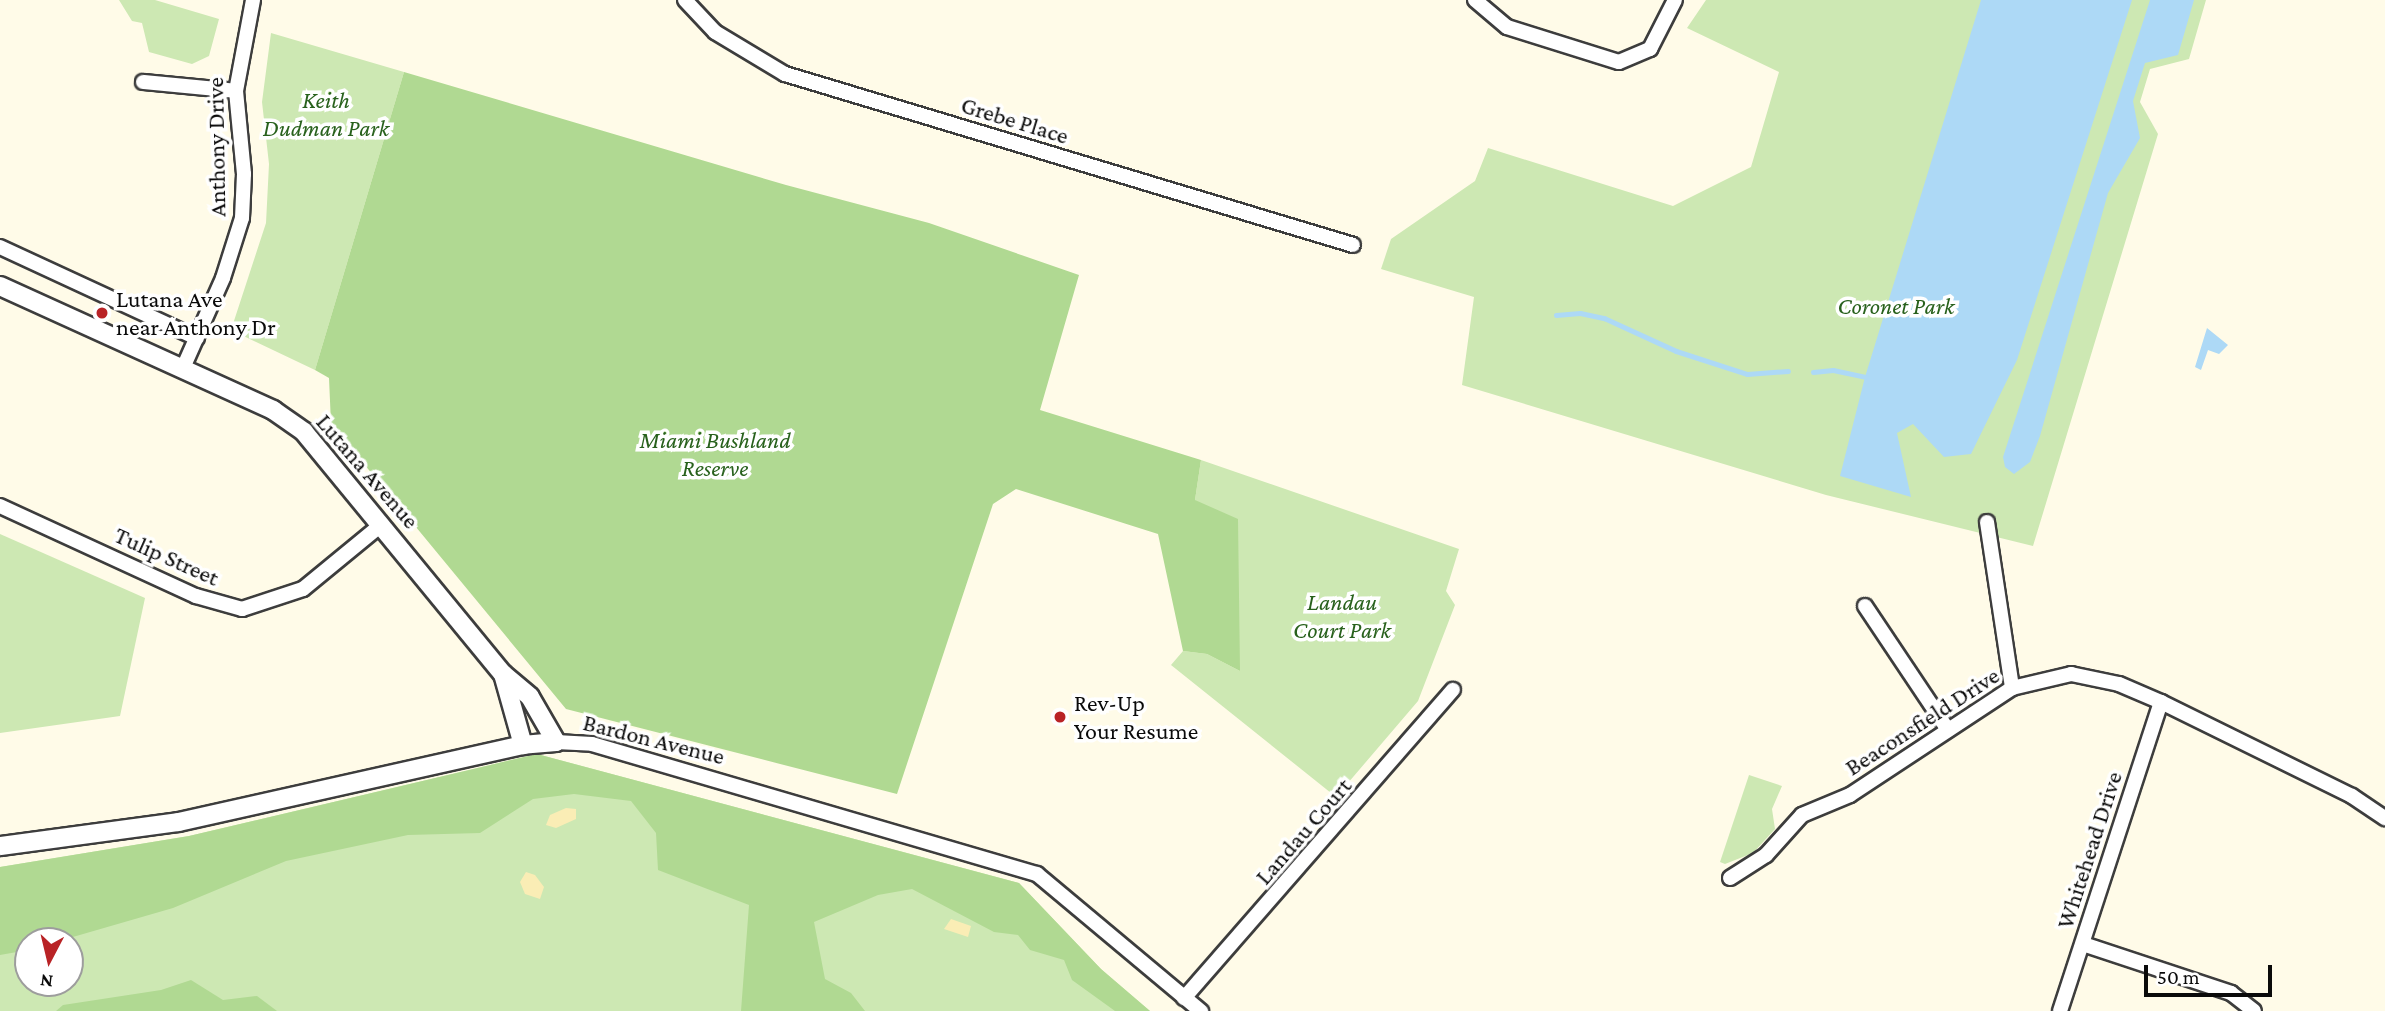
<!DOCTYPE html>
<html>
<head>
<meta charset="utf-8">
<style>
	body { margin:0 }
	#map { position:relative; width:2385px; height:1011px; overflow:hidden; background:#fffbe8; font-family:"Crimson Pro",serif }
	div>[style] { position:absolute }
	.green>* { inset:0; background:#cde8b3 }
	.forest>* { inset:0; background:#b0d992 }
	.sand>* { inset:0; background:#faedb5 }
	.water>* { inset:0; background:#add9f6 }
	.stream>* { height:5px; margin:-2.5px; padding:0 2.5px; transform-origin:2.5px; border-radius:2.5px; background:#add9f6 }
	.roads { filter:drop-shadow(2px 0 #3d3d3d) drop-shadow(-2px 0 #3d3d3d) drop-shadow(0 2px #3d3d3d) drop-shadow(0 -2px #3d3d3d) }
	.minor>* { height:14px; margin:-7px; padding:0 7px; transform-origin:7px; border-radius:7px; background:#fff }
	.tertiary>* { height:18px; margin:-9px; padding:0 9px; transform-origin:9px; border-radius:9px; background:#fff }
	.dots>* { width:19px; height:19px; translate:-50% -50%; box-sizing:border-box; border:4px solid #fff; border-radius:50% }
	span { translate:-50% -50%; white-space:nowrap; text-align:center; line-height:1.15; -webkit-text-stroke:7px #fff; paint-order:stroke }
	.park-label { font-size:24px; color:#28611c; font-style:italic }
	.street-label { font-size:24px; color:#0a0a0a }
	.poi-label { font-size:24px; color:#0a0a0a }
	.left { translate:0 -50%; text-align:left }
	.north { position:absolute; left:14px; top:927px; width:70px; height:70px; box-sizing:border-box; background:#fff; border:2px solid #9d9d9d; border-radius:50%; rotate:187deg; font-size:19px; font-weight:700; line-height:28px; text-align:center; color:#0a0a0a }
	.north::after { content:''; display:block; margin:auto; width:24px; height:32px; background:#b92326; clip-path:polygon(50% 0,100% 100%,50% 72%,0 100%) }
	.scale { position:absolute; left:2144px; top:965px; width:128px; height:32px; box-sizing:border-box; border:4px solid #0a0a0a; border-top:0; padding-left:9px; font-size:21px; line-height:24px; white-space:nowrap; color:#0a0a0a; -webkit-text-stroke:5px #fff; paint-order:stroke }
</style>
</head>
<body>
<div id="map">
	<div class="green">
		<div style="clip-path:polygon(119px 0,155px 0,219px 19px,209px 56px,192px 64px,149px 52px,142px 23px,132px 21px)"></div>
		<div style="clip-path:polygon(1706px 0,2206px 0,2189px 59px,2150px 69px,2140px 102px,2158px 134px,2033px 546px,1826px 495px,1462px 385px,1474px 297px,1381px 269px,1391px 239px,1475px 181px,1488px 148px,1673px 206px,1751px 167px,1779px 72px,1687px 28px)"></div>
		<div style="clip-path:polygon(271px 33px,404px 72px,315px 370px,231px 330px,266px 223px,269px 164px,262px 102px)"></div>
		<div style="clip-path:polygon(1201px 460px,1459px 549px,1446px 591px,1455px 605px,1418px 701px,1336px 797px,1171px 665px,1183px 651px,1207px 654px,1240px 671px,1195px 500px)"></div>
		<div style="clip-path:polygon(0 534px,145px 598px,120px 716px,0 733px)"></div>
		<div style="clip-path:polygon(evenodd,537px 754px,1019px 883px,1101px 969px,1150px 1011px,0 1011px,0 867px,189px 836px,537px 754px,28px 941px,70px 941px,70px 983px,28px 983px,28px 941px)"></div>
		<div style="clip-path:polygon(1749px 775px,1782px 786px,1772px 809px,1775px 829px,1753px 853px,1725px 864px,1720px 862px)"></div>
	</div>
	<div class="forest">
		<div style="clip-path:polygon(404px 72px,786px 185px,929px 223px,1079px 275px,1040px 410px,1201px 460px,1195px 500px,1238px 519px,1240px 671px,1207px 654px,1183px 651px,1158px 534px,1016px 489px,993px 504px,897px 794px,566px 709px,331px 424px,329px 378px,315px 370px)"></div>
		<div style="clip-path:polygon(537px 754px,1019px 883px,1101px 969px,1150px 1011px,1115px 1011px,1072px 980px,1064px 960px,1030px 950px,1018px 935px,994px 932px,912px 889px,878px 895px,814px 922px,825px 979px,851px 993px,865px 1011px,741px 1011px,749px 905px,658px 870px,656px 833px,631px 801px,574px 794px,533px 799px,480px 833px,408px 835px,286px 861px,173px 908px,59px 941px,28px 941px,28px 950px,0 955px,0 867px,189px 836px)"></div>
		<div style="clip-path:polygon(191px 980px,223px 1000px,257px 996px,277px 1011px,56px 1011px,63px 1005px,161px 990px)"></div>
	</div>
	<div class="sand">
		<div style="clip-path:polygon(566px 808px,576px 809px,576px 819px,556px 828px,546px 825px,550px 815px)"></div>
		<div style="clip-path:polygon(526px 872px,535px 875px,544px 887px,540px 899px,525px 894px,520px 882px)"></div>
		<div style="clip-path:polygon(951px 919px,971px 926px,968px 937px,944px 929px)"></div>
	</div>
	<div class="water">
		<div style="clip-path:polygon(1981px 0,2132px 0,2017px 360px,1971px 454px,1944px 457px,1913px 424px,1897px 433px,1911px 497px,1840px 476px,1865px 377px)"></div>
		<div style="clip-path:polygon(2150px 0,2194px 0,2178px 55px,2145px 63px,2133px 101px,2140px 138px,2108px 193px,2040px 436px,2030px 462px,2014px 474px,2005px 467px,2003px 457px)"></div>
		<div style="clip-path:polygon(2207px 328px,2228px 345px,2219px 354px,2208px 350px,2201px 370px,2195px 367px)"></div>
	</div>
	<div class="stream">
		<div style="left:1556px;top:315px;width:24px;rotate:-5deg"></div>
		<div style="left:1580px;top:313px;width:25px;rotate:12deg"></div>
		<div style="left:1604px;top:318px;width:79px;rotate:24.6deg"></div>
		<div style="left:1676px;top:351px;width:75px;rotate:17.9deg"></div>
		<div style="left:1747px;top:374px;width:41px;rotate:-4.2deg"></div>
		<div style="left:1813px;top:372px;width:20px;rotate:-6deg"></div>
		<div style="left:1833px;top:370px;width:33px;rotate:12deg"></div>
	</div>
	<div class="roads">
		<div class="minor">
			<div style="left:685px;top:0;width:44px;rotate:46.8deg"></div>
			<div style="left:715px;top:32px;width:82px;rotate:31deg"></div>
			<div style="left:785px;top:74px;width:593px;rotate:16.75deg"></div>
			<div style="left:1475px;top:0;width:42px;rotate:40.2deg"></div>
			<div style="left:1507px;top:27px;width:117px;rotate:17.4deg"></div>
			<div style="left:1619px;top:62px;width:34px;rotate:-23deg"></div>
			<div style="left:1650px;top:49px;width:55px;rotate:-63deg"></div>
			<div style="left:143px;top:82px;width:93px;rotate:5.5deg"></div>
			<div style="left:0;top:247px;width:217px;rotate:24.8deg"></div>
			<div style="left:183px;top:368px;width:98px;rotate:-66deg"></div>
			<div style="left:223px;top:278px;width:63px;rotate:-72.4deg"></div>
			<div style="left:242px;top:218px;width:44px;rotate:-87.4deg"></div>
			<div style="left:244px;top:174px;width:83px;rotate:-95.5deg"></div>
			<div style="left:236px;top:91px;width:93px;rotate:-79.4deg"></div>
			<div style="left:0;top:506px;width:216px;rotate:24.7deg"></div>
			<div style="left:196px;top:596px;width:48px;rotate:15.8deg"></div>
			<div style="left:242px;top:609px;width:64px;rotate:-18.2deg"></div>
			<div style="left:303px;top:589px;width:102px;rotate:-39.4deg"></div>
			<div style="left:1987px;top:522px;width:168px;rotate:81.4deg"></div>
			<div style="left:1865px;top:606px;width:149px;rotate:56.2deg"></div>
			<div style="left:556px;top:742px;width:36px;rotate:3deg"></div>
			<div style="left:592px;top:744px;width:464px;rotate:16.3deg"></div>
			<div style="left:1037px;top:874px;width:214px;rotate:39.9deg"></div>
			<div style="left:1730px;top:878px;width:43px;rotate:-32.6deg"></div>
			<div style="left:1766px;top:855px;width:54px;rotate:-48deg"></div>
			<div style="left:1802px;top:815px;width:52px;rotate:-22.6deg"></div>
			<div style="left:1850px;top:795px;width:194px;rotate:-33.4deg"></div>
			<div style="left:2012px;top:688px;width:61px;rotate:-13.3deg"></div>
			<div style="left:2071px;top:674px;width:49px;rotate:11.8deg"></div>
			<div style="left:2119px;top:684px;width:46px;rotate:23.2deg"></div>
			<div style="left:2161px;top:702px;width:213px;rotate:26.2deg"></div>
			<div style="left:2352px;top:796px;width:40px;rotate:34deg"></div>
			<div style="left:2083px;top:944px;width:156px;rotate:18.3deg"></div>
			<div style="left:2231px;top:993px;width:29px;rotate:38deg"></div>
			<div style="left:1184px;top:998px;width:409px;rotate:-48.9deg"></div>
			<div style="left:2060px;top:1011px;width:325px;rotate:-71.9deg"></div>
		</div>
		<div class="tertiary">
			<div style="left:0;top:286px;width:300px;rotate:24.4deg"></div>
			<div style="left:273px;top:410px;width:38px;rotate:35deg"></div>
			<div style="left:304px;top:432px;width:313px;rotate:50.6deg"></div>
			<div style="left:503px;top:674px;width:35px;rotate:40deg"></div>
			<div style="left:530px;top:697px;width:52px;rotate:60deg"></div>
			<div style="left:556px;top:742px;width:33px;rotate:175deg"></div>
			<div style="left:523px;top:745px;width:353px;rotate:167.4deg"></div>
			<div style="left:178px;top:822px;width:180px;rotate:172.3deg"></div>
			<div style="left:503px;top:674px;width:74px;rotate:74.3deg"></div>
		</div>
	</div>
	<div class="dots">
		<div style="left:102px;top:313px;background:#b92326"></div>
		<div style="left:1060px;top:717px;background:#b92326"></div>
	</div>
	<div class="park-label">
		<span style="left:326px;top:114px">Keith<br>Dudman Park</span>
		<span style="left:1896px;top:306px">Coronet Park</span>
		<span style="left:715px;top:454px">Miami Bushland<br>Reserve</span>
		<span style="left:1342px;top:616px">Landau<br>Court Park</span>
	</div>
	<div class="street-label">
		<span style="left:1015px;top:120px;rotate:17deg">Grebe Place</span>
		<span style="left:216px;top:147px;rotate:-91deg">Anthony Drive</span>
		<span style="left:368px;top:471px;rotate:49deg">Lutana Avenue</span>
		<span style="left:167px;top:556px;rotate:24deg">Tulip Street</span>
		<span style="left:1922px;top:721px;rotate:-33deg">Beaconsfield Drive</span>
		<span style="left:654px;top:739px;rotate:14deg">Bardon Avenue</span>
		<span style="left:1303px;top:831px;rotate:-49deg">Landau Court</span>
		<span style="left:2089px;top:850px;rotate:-72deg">Whitehead Drive</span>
	</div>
	<div class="poi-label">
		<span class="left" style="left:116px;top:313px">Lutana Ave<br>near Anthony Dr</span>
		<span class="left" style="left:1074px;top:717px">Rev-Up<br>Your Resume</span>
	</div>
	<div class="north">N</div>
	<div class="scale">50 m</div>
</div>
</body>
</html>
